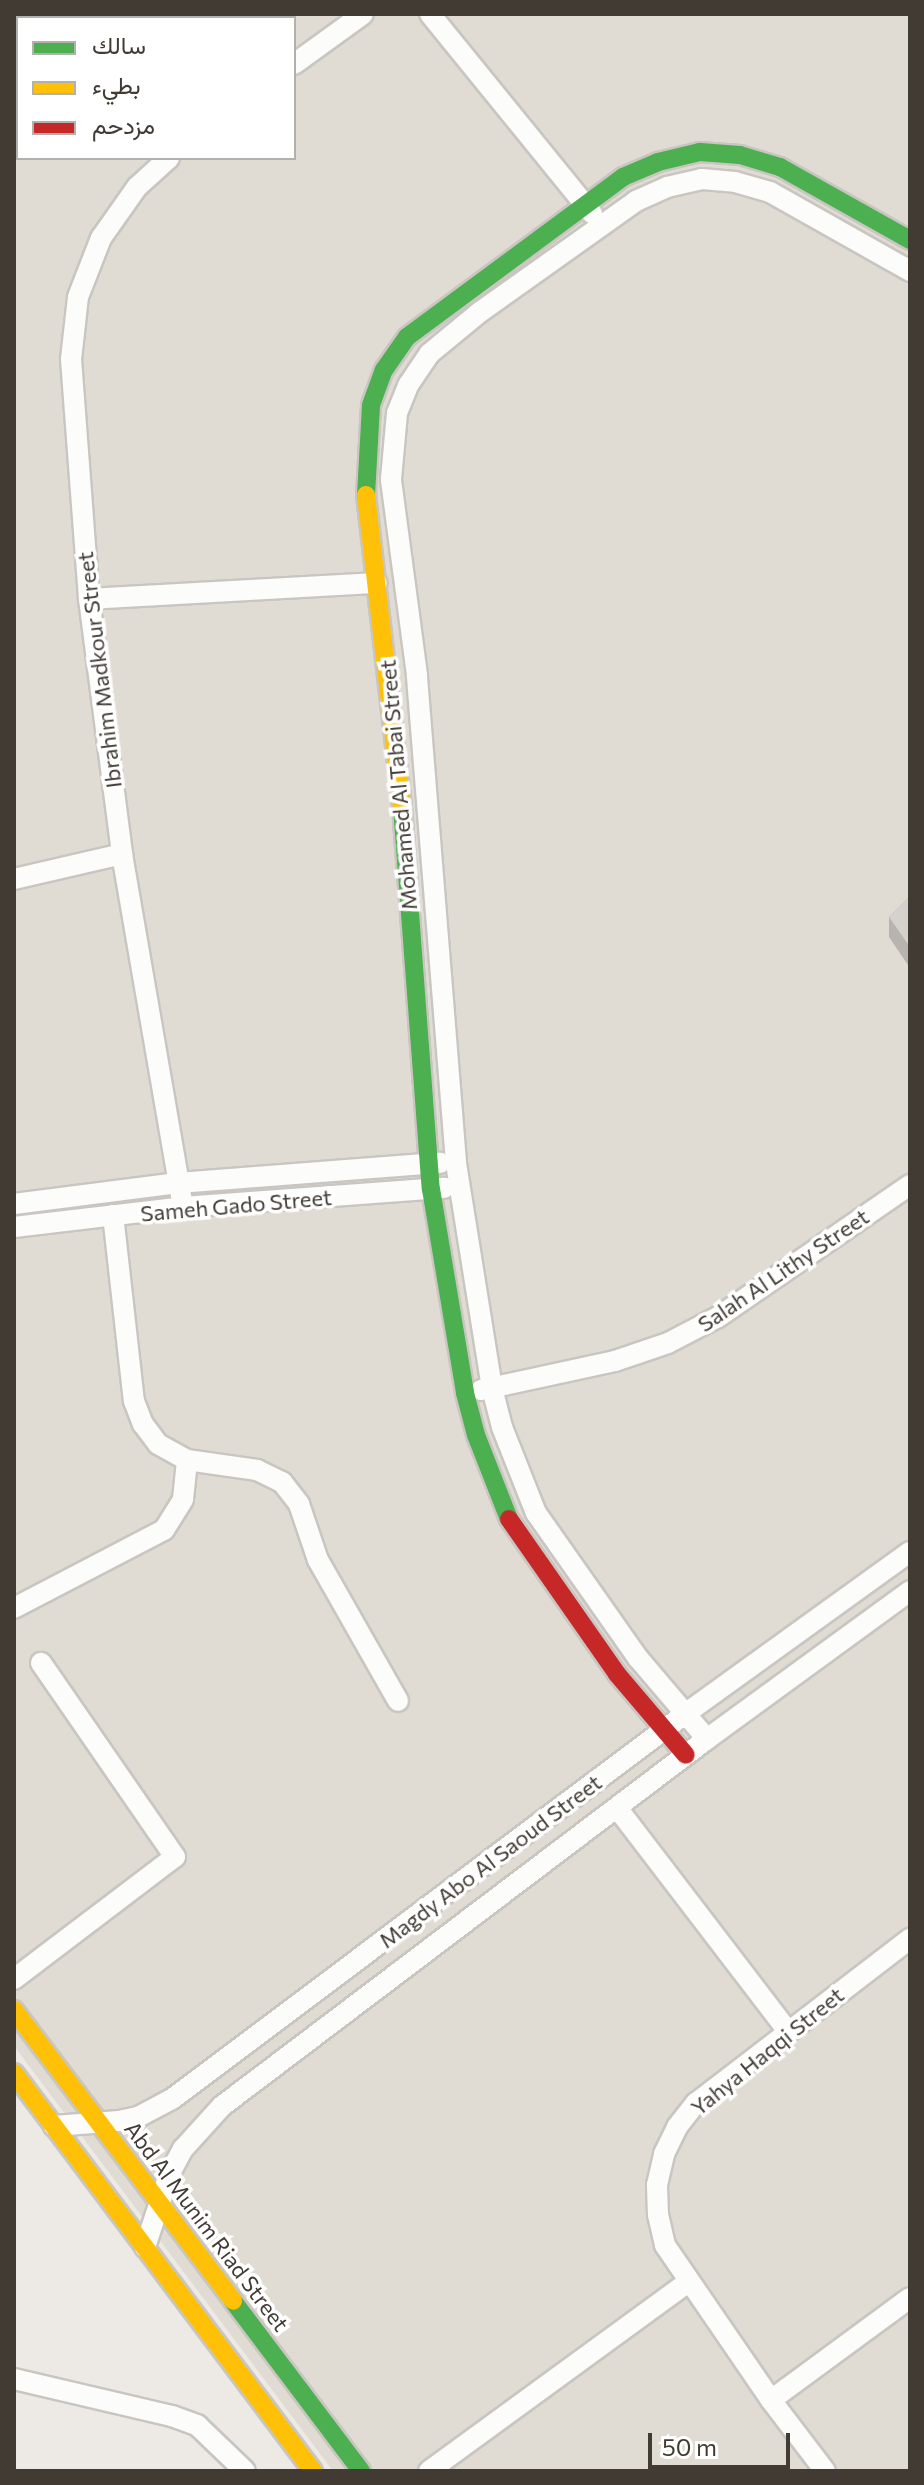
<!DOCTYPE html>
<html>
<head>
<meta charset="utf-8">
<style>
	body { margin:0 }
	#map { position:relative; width:924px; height:2485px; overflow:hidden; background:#edeae6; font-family:Commissioner,Vazirmatn,sans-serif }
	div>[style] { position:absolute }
	.residential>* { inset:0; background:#e1dcd3 }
	.roads { filter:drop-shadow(2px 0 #c9c6c2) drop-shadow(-2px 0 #c9c6c2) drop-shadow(0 2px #c9c6c2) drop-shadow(0 -2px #c9c6c2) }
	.street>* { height:20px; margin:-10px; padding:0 10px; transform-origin:10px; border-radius:10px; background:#fcfcfb }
	.fast>* { height:18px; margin:-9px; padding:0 9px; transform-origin:9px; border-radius:9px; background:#4caf50 }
	.slow>* { height:18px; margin:-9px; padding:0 9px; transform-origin:9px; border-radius:9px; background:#ffc107 }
	.jam>* { height:18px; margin:-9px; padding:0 9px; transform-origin:9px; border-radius:9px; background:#c62828 }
	.wall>* { inset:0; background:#b7b4b0 }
	.building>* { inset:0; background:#d5d1cd }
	span { translate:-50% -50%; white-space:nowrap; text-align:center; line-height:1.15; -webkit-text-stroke:7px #fff; paint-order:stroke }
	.street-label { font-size:22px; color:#413b34 }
	.frame { position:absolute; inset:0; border:16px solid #413b34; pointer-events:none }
	.legend { position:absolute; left:16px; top:16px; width:280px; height:144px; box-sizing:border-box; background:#fff; border:2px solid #b3b1ae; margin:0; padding:10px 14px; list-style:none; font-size:24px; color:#413b34 }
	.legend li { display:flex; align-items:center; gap:16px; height:40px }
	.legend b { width:40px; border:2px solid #b3b1ae }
	.scale { position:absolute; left:648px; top:2433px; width:142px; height:36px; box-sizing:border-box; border:4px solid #413b34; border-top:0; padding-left:10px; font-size:24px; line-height:28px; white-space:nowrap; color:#413b34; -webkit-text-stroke:6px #fff; paint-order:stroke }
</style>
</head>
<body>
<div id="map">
	<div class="residential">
		<div style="clip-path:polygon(evenodd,14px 14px,910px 14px,910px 2471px,333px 2471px,14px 2046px,14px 14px,18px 18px,294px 18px,294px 158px,18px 158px,18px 18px)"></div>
	</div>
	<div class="roads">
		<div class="street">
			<div style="left:430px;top:14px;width:257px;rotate:50.9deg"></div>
			<div style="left:294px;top:64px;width:85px;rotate:-35.9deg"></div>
			<div style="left:169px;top:158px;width:43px;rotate:137.8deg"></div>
			<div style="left:137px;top:187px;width:62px;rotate:125.2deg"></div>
			<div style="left:101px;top:238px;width:63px;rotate:111.3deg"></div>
			<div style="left:78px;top:297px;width:62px;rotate:96.4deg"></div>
			<div style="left:71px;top:359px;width:241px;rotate:85.7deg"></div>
			<div style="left:89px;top:599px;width:257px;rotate:82.6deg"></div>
			<div style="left:122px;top:854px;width:358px;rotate:80.2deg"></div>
			<div style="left:89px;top:599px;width:288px;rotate:-3.2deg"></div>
			<div style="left:14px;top:879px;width:111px;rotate:-13deg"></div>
			<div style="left:14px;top:1204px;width:165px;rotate:-7.3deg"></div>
			<div style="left:178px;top:1183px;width:263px;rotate:-4.4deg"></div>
			<div style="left:113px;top:1215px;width:187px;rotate:83.6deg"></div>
			<div style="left:134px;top:1401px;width:25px;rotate:69deg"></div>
			<div style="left:143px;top:1424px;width:25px;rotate:53deg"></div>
			<div style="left:158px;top:1444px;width:33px;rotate:29deg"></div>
			<div style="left:187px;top:1460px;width:71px;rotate:8.1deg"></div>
			<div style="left:257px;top:1470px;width:28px;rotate:26deg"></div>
			<div style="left:282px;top:1482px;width:28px;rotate:52deg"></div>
			<div style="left:299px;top:1504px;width:59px;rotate:71.3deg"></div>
			<div style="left:318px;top:1560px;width:162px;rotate:60.4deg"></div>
			<div style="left:14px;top:1227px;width:170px;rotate:-6.7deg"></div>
			<div style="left:183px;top:1207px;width:262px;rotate:-4.2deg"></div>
			<div style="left:481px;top:1390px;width:137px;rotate:-12.2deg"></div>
			<div style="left:615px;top:1361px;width:56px;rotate:-18.8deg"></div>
			<div style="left:668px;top:1343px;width:56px;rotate:-27.5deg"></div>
			<div style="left:718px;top:1317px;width:233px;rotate:-34.5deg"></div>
			<div style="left:14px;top:1608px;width:169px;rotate:-27.5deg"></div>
			<div style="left:164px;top:1530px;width:36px;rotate:-58deg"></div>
			<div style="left:183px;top:1499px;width:39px;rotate:-84deg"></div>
			<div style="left:707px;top:1739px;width:106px;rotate:-130.4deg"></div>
			<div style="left:638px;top:1658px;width:177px;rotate:-125.1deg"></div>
			<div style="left:536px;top:1513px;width:92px;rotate:-111.6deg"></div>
			<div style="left:502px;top:1427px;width:40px;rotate:-104.4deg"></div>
			<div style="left:492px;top:1388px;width:229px;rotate:-99.1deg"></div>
			<div style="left:456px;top:1162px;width:489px;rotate:-94.6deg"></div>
			<div style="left:417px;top:675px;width:198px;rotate:-97.6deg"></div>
			<div style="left:391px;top:479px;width:66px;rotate:-84.8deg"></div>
			<div style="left:397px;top:413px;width:31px;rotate:-68deg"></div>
			<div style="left:409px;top:384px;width:36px;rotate:-56deg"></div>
			<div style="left:429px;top:354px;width:66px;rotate:-39.5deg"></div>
			<div style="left:480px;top:312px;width:191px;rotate:-35.4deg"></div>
			<div style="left:636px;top:201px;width:34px;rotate:-24deg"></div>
			<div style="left:667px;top:187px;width:36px;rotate:-13deg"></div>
			<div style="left:702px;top:179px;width:33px;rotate:5deg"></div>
			<div style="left:735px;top:182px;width:36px;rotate:16deg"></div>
			<div style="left:770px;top:192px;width:161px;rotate:29.4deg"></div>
			<div style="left:618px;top:1809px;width:278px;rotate:52.6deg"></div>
			<div style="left:14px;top:1979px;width:202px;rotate:-37.2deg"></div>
			<div style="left:175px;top:1857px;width:236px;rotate:-124.6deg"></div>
			<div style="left:54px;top:2126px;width:65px;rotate:-4.4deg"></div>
			<div style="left:119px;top:2121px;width:19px;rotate:-12deg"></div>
			<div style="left:138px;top:2117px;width:38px;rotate:-28deg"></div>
			<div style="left:172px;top:2099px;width:641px;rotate:-36.89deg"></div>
			<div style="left:685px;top:1714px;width:277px;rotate:-35.8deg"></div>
			<div style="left:145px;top:2247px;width:76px;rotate:-71.6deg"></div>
			<div style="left:169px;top:2175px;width:30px;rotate:-62deg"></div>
			<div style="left:183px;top:2149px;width:58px;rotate:-47.8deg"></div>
			<div style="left:222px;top:2106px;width:608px;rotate:-37.11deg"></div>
			<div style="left:707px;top:1739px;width:251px;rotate:-36.1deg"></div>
			<div style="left:14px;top:2379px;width:162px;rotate:13.2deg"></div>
			<div style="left:172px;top:2416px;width:27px;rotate:20deg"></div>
			<div style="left:197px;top:2425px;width:66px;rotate:43.8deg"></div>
			<div style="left:771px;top:2400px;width:172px;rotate:-36.3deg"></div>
			<div style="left:429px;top:2471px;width:321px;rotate:-36.1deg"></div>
			<div style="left:825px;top:2471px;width:89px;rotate:-127.3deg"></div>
			<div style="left:771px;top:2400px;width:188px;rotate:-124.4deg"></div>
			<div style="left:665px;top:2245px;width:31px;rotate:-103deg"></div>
			<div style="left:658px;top:2215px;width:30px;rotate:-92deg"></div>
			<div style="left:657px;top:2185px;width:32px;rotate:-77deg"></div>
			<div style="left:664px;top:2154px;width:30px;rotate:-64deg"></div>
			<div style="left:677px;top:2127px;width:31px;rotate:-52deg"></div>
			<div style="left:696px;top:2103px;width:270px;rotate:-37.5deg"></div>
		</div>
		<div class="fast">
			<div style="left:366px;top:495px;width:90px;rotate:-86.8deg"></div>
			<div style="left:371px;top:405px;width:37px;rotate:-70deg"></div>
			<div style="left:384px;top:370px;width:40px;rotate:-55.1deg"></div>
			<div style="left:407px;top:337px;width:269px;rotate:-36.5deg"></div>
			<div style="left:623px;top:177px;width:38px;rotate:-23deg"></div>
			<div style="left:658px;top:162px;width:43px;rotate:-13.4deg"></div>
			<div style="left:700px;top:152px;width:40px;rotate:4.3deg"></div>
			<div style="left:740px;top:155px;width:42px;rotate:16.7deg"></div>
			<div style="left:780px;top:167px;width:149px;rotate:29.3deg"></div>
			<div style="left:402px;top:807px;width:383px;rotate:85.7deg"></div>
			<div style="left:431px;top:1189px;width:207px;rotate:80.5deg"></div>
			<div style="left:465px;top:1393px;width:43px;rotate:75.3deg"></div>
			<div style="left:476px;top:1435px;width:90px;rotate:68.6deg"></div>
			<div style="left:233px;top:2301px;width:213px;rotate:53deg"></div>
		</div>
		<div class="slow">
			<div style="left:366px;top:495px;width:314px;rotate:83.4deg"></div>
			<div style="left:14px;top:2010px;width:364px;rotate:53deg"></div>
			<div style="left:14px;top:2073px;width:498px;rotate:53.1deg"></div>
		</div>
		<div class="jam">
			<div style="left:509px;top:1519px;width:189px;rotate:55.1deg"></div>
			<div style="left:617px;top:1674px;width:106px;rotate:49.6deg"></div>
		</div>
	</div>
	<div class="wall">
		<div style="clip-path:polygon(910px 896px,910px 968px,889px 937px,889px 917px)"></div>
	</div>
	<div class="building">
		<div style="clip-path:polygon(910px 896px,910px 947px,889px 917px)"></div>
	</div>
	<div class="street-label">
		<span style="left:99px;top:670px;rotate:-97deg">Ibrahim Madkour Street</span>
		<span style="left:398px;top:785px;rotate:-95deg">Mohamed Al Tabai Street</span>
		<span style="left:236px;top:1205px;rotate:-5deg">Sameh Gado Street</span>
		<span style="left:783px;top:1270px;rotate:-34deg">Salah Al Lithy Street</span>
		<span style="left:490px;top:1861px;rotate:-37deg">Magdy Abo Al Saoud Street</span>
		<span style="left:767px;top:2051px;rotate:-39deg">Yahya Haqqi Street</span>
		<span style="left:207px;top:2226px;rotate:53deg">Abd Al Munim Riad Street</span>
	</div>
	<div class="frame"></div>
	<ul class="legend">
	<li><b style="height:10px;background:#4caf50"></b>سالك</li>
	<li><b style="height:10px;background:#ffc107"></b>بطيء</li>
	<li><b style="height:10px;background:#c62828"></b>مزدحم</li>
	</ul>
	<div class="scale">50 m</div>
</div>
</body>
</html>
